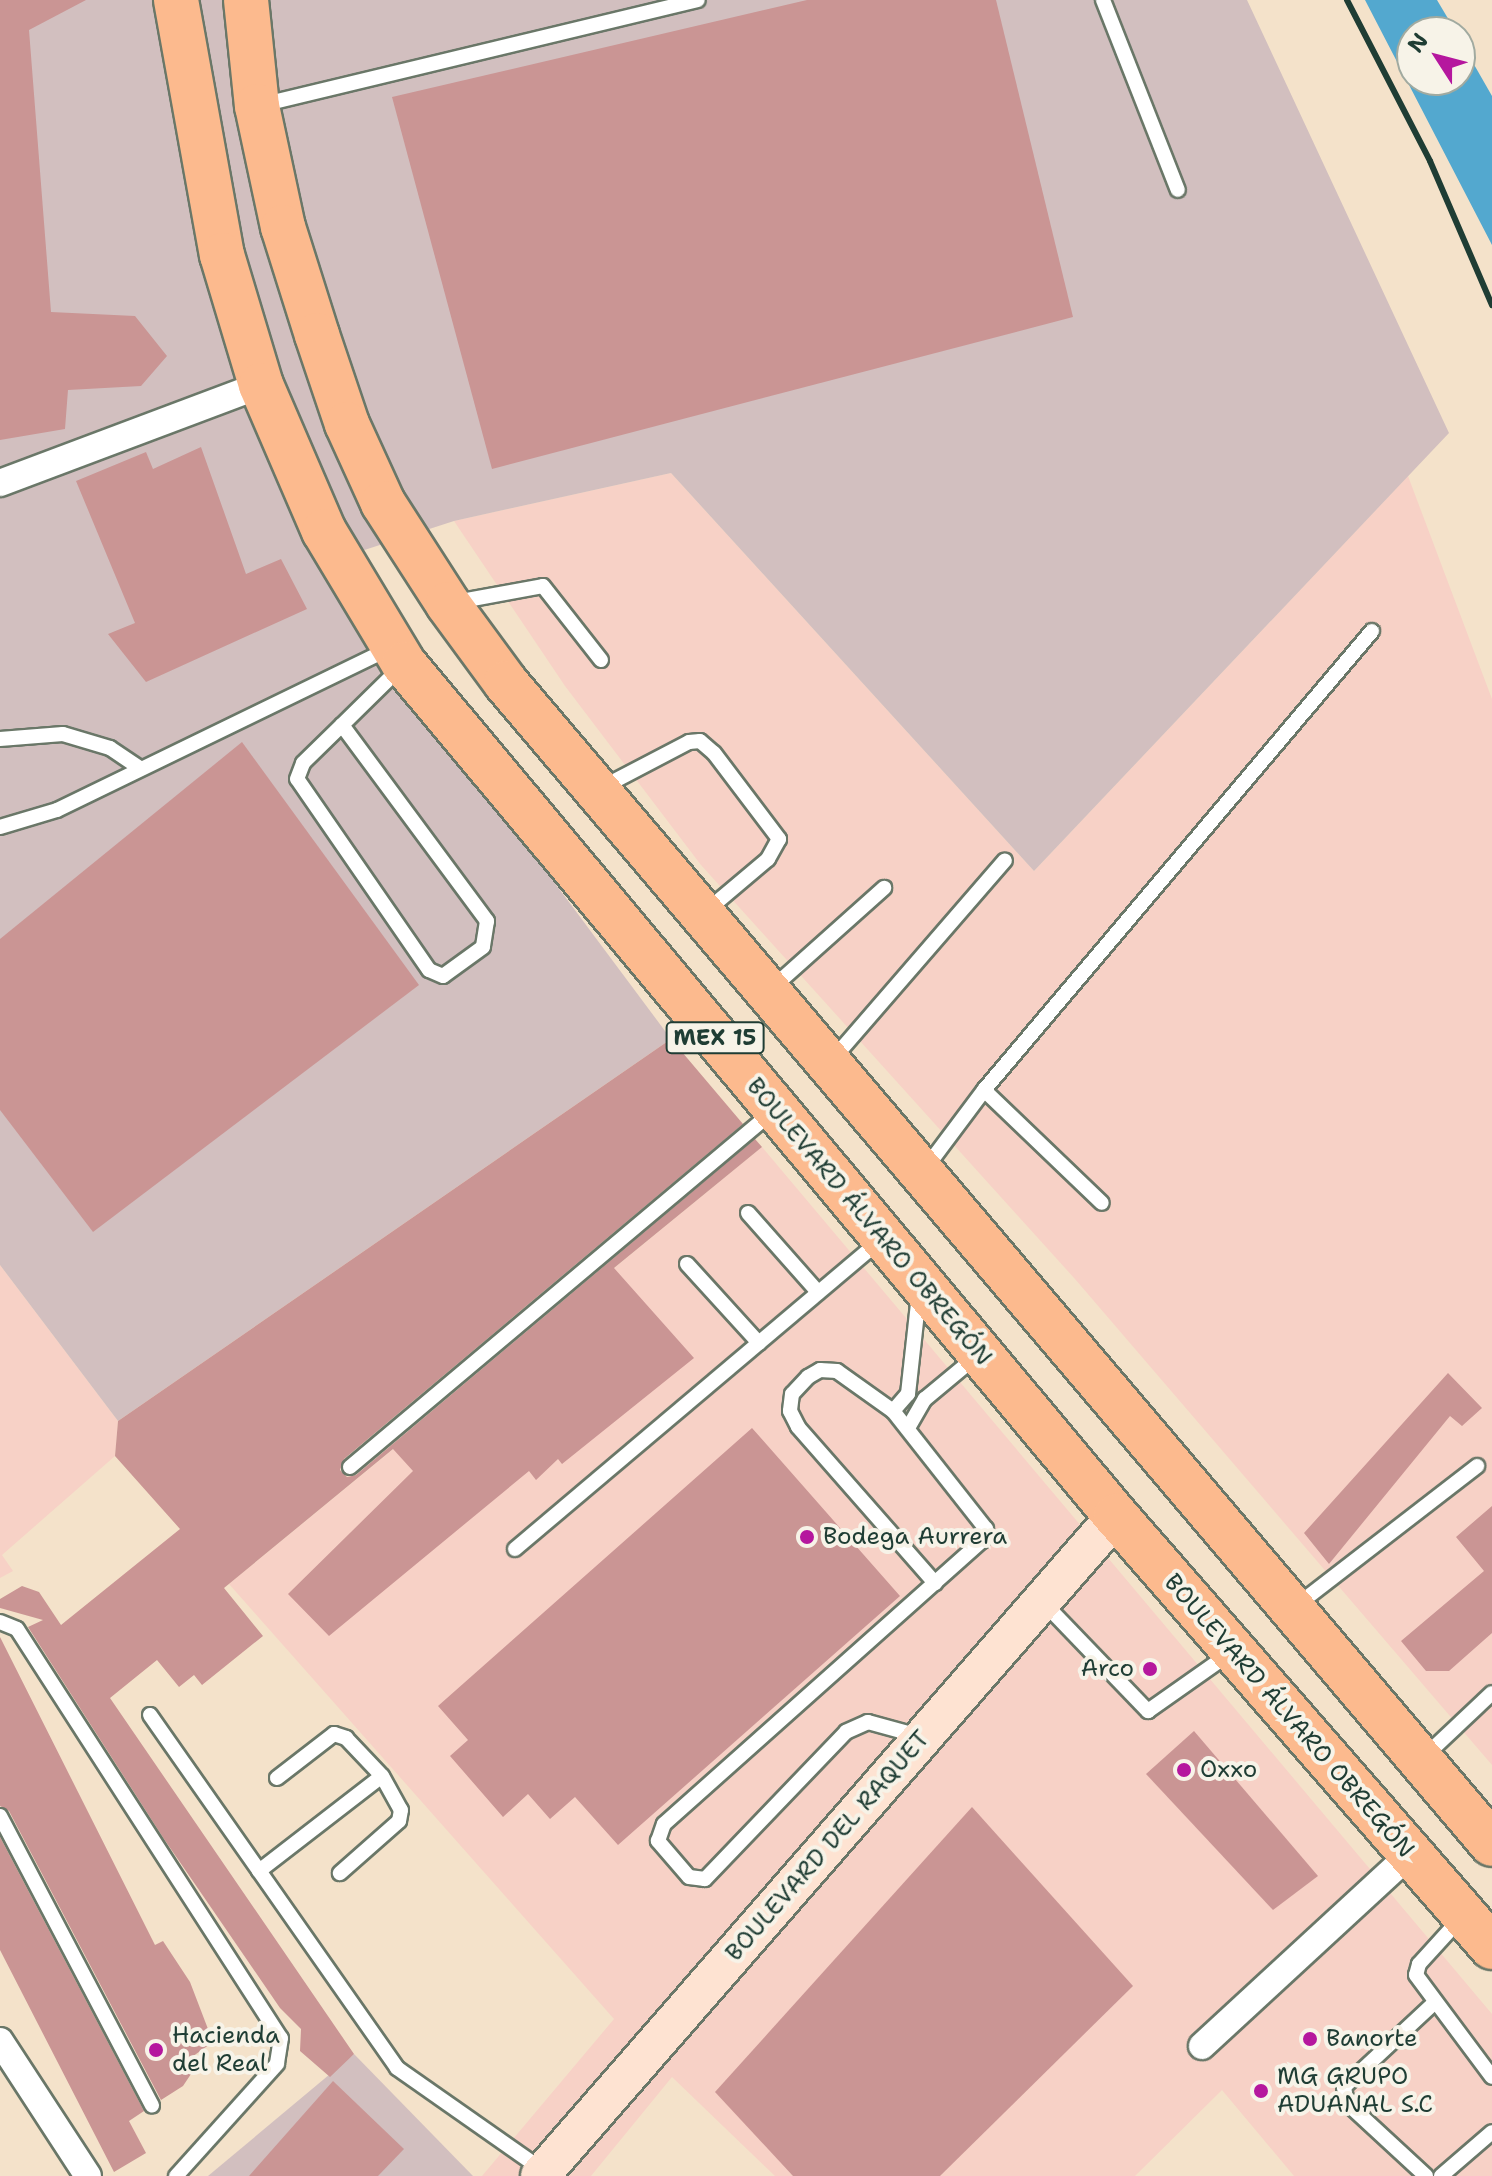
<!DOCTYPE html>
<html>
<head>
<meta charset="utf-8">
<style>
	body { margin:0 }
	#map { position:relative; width:1492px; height:2176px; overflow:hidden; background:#f4e2ca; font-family:"Shantell Sans",sans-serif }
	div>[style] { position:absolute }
	.built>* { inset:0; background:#f7d1c6 }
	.industrial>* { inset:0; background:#d2bfbf }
	.water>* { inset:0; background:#53a8cf }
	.building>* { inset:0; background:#ca9594 }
	.roads { filter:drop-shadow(2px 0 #6a7768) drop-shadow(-2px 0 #6a7768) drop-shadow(0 2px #6a7768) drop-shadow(0 -2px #6a7768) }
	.lane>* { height:14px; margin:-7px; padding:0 7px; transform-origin:7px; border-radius:7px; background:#fff }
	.street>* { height:26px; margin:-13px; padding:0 13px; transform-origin:13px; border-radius:13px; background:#fff }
	.secondary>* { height:38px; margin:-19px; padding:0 19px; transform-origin:19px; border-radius:19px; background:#fee3d2 }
	.highway>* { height:44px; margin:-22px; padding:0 22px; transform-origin:22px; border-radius:22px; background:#fcba8e }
	.rail>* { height:6px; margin:-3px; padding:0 3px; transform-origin:3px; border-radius:3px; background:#1f3d34 }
	.dots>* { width:22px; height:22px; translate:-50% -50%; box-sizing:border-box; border:4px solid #f7f3e8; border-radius:50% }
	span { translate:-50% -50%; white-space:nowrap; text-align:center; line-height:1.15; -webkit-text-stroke:8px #f7f3e8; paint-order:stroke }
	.shield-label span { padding:2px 6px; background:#f7f3e8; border:2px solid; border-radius:6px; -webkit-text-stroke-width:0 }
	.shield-label { font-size:22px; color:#1f3d34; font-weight:700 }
	.street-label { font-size:24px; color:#1f3d34 }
	.poi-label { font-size:24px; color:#1f3d34 }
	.left { translate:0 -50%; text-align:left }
	.right { translate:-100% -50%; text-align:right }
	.north { position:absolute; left:1396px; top:16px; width:80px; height:80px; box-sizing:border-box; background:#f7f3e8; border:2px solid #a1aaa0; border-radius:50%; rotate:306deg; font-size:22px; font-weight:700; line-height:32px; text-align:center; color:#1f3d34 }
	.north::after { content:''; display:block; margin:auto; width:28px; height:36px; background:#b5179e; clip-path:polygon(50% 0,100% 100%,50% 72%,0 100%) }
</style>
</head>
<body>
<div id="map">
	<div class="built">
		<div style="clip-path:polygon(671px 473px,1034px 871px,1408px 476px,1492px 699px,1492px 1765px,1075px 1279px,701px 865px,565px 686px,454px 521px)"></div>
		<div style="clip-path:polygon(762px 1147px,1492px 2014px,1492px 2176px,1294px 2176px,1222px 2090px,1135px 2176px,775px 2176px,672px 2077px,591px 2176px,482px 2176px,614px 2019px,229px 1584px)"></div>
		<div style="clip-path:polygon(0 1265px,118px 1421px,115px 1456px,2px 1555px,13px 1571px,0 1578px)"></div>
	</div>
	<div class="industrial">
		<div style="clip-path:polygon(0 0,1247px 0,1449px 433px,1034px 871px,671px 473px,454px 521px,318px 565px,671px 1039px,118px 1421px,0 1265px)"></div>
		<div style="clip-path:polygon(354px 2054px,473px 2176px,208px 2176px)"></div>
	</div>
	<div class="water">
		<div style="clip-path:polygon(1365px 0,1437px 0,1456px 32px,1412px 32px,1412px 80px,1460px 80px,1460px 40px,1492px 96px,1492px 245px)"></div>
	</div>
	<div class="building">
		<div style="clip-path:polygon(0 0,86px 0,29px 30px,51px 312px,135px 316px,167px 356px,141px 386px,68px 390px,65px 429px,0 440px)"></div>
		<div style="clip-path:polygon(807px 0,996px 0,1073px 317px,492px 469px,392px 97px)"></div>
		<div style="clip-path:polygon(201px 447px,246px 574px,281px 559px,307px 609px,146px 682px,108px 634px,135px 623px,76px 481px,146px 452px,153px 469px)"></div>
		<div style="clip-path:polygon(242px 742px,419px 985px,93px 1232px,0 1110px,0 939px)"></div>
		<div style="clip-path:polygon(671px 1039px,743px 1124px,344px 1459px,340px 1470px,347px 1477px,356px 1475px,755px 1139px,762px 1147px,614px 1268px,694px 1358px,562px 1464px,558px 1459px,536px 1480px,529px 1471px,329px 1636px,288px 1594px,413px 1471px,393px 1449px,224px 1588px,263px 1636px,202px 1685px,194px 1675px,179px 1687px,157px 1660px,110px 1698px,354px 2054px,330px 2077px,300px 2051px,301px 2029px,280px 2008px,164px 1839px,28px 1627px,43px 1620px,0 1608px,0 1599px,22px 1586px,39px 1592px,61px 1625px,180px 1529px,115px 1456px,118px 1421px)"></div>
		<div style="clip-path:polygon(1448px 1373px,1482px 1408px,1462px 1426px,1450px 1416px,1329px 1564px,1304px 1533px)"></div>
		<div style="clip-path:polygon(752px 1428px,900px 1596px,618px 1845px,575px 1797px,550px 1819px,528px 1794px,503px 1817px,450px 1756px,468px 1740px,438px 1706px)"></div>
		<div style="clip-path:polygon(1492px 1506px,1492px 1633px,1449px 1671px,1426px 1671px,1401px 1641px,1484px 1571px,1456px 1537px)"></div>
		<div style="clip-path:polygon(0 1637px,155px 1945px,163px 1941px,190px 1982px,213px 2042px,189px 2059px,191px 2074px,183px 2086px,161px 2100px,9px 1811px,0 1806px)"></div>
		<div style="clip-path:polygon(1194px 1731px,1318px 1876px,1273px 1910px,1146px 1774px)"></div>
		<div style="clip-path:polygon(972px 1807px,1133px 1986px,940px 2176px,793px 2176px,715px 2092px)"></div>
		<div style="clip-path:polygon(0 1837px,144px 2111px,129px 2121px,146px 2153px,114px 2172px,0 1950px)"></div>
		<div style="clip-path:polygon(333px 2081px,404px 2149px,378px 2176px,249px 2176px)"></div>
	</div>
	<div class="roads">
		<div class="lane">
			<div style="left:1103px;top:0;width:204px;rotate:68.5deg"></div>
			<div style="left:261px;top:105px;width:449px;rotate:-13.5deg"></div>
			<div style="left:456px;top:602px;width:88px;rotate:-10.4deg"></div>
			<div style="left:543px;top:586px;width:94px;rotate:51.9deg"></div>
			<div style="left:342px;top:725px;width:244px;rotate:53.5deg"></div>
			<div style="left:487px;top:921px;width:26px;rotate:99deg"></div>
			<div style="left:483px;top:947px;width:49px;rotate:144.1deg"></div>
			<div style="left:443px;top:976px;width:15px;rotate:-157deg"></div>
			<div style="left:429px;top:970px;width:232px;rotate:-124.6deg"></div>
			<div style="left:297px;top:779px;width:17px;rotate:-69deg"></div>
			<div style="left:303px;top:763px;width:54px;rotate:-44.3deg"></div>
			<div style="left:342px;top:725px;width:81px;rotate:-44.5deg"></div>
			<div style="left:0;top:739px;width:63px;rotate:-4.5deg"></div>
			<div style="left:63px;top:734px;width:49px;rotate:16.6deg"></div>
			<div style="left:110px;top:748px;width:36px;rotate:34deg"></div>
			<div style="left:601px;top:788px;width:99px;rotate:-27.6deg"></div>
			<div style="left:689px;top:742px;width:11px;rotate:-5deg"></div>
			<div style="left:700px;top:741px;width:18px;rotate:41deg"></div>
			<div style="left:714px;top:753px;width:108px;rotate:52.9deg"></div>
			<div style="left:779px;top:839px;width:23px;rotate:119deg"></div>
			<div style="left:768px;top:859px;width:82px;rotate:139.9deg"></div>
			<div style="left:0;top:827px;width:59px;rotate:-16.6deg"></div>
			<div style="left:57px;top:810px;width:368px;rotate:-25.9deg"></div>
			<div style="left:771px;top:989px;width:152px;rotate:-41.8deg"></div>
			<div style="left:832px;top:1060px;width:264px;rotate:-49.1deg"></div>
			<div style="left:984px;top:1090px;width:163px;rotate:43.8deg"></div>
			<div style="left:925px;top:1169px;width:99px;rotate:-53.2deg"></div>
			<div style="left:984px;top:1090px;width:601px;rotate:-49.79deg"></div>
			<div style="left:748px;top:1213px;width:106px;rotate:48.5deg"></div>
			<div style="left:687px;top:1264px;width:107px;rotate:47.7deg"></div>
			<div style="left:893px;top:1411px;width:23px;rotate:-49deg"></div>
			<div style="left:908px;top:1394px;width:100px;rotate:-83.7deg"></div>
			<div style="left:908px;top:1428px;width:34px;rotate:-60deg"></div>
			<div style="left:925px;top:1399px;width:69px;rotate:-39.7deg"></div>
			<div style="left:350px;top:1467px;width:550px;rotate:-40.06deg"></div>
			<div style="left:515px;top:1549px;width:477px;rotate:-40.2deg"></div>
			<div style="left:1042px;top:1601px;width:153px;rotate:46.1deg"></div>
			<div style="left:1148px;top:1711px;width:99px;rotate:-35.1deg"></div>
			<div style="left:1296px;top:1606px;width:229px;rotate:-37.7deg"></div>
			<div style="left:0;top:1622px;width:18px;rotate:22deg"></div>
			<div style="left:17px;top:1629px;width:487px;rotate:57.2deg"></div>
			<div style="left:281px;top:2038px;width:26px;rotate:99deg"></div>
			<div style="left:277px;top:2064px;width:151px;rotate:132deg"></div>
			<div style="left:150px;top:1715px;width:431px;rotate:55deg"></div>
			<div style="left:397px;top:2068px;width:179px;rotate:35deg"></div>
			<div style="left:919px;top:1736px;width:53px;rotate:-164.6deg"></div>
			<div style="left:868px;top:1722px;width:24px;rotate:156deg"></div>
			<div style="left:846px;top:1732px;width:204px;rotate:133.8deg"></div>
			<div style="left:705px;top:1879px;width:16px;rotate:-173deg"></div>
			<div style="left:689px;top:1877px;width:48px;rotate:-130.7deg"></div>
			<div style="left:658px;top:1841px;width:18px;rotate:-71deg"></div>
			<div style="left:664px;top:1824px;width:426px;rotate:-41.7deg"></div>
			<div style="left:982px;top:1541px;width:13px;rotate:-72deg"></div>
			<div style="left:986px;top:1529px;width:150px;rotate:-128.2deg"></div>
			<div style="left:893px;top:1411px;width:69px;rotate:-144.5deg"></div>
			<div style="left:837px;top:1371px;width:17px;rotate:-177deg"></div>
			<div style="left:820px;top:1370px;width:14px;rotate:150deg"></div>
			<div style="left:808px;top:1377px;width:23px;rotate:133deg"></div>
			<div style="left:792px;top:1394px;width:17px;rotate:97deg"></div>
			<div style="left:790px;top:1411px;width:18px;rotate:63deg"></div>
			<div style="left:798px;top:1427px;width:208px;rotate:48.7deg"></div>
			<div style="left:1424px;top:1757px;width:93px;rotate:-43.3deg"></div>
			<div style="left:277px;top:1778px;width:72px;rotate:-37.7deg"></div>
			<div style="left:334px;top:1734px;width:13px;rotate:18deg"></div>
			<div style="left:346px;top:1738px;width:52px;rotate:46.5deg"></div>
			<div style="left:382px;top:1776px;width:39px;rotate:61deg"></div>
			<div style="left:401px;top:1810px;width:11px;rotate:100deg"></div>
			<div style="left:399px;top:1821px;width:79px;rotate:138.6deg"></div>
			<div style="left:0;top:1816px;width:327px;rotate:62.3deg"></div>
			<div style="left:259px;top:1871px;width:155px;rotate:-37.7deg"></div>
			<div style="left:1460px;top:1919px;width:61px;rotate:132.3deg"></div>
			<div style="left:1419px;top:1964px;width:11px;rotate:105deg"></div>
			<div style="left:1416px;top:1975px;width:127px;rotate:53.3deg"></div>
			<div style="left:1426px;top:2176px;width:108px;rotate:-137.3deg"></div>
			<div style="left:1347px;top:2103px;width:16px;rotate:-101deg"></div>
			<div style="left:1344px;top:2087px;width:125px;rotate:-43deg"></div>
			<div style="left:1441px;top:2176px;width:67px;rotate:-40.8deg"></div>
		</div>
		<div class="street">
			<div style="left:0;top:483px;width:279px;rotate:-20.6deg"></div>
			<div style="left:0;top:2041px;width:161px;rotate:56.9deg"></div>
			<div style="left:1202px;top:2046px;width:282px;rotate:-42.7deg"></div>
		</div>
		<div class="secondary">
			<div style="left:540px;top:2176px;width:876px;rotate:-48.89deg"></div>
		</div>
		<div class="highway">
			<div style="left:176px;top:0;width:259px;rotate:79.8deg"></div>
			<div style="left:222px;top:255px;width:136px;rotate:73.3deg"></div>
			<div style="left:261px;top:385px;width:159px;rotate:66.7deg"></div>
			<div style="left:324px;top:531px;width:155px;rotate:59deg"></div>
			<div style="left:404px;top:664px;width:1110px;rotate:50.12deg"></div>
			<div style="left:1116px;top:1516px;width:572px;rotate:48.9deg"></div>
			<div style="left:246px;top:0;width:107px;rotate:84.1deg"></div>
			<div style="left:257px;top:106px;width:124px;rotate:77.9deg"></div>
			<div style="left:283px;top:227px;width:113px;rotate:72.5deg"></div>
			<div style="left:317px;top:335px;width:94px;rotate:71.4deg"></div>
			<div style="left:347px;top:424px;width:87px;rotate:65.5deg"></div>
			<div style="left:383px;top:503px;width:120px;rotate:57.2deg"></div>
			<div style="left:448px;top:604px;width:98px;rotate:53.7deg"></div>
			<div style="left:506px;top:683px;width:1523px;rotate:49.66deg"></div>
		</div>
	</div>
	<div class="rail">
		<div style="left:1347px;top:0;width:181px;rotate:62.7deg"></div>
		<div style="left:1430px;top:161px;width:157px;rotate:66.7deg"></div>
	</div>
	<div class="dots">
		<div style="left:807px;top:1537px;background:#b5179e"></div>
		<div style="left:1150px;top:1669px;background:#b5179e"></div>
		<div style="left:1184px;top:1770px;background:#b5179e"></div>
		<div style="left:1310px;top:2039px;background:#b5179e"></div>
		<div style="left:156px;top:2050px;background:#b5179e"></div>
		<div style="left:1261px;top:2091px;background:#b5179e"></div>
	</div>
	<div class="shield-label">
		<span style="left:715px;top:1038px">MEX 15</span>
	</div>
	<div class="street-label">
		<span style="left:869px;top:1222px;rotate:50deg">BOULEVARD ÁLVARO OBREGÓN</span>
		<span style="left:1289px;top:1716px;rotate:49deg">BOULEVARD ÁLVARO OBREGÓN</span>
		<span style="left:828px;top:1846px;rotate:-49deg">BOULEVARD DEL RAQUET</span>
	</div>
	<div class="poi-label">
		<span class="left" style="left:823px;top:1537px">Bodega Aurrera</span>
		<span class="right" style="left:1134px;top:1669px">Arco</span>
		<span class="left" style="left:1200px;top:1770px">Oxxo</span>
		<span class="left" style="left:172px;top:2050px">Hacienda<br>del Real</span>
		<span class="left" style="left:1326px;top:2039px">Banorte</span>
		<span class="left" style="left:1277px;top:2091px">MG GRUPO<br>ADUANAL S.C</span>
	</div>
	<div class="north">N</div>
</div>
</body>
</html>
